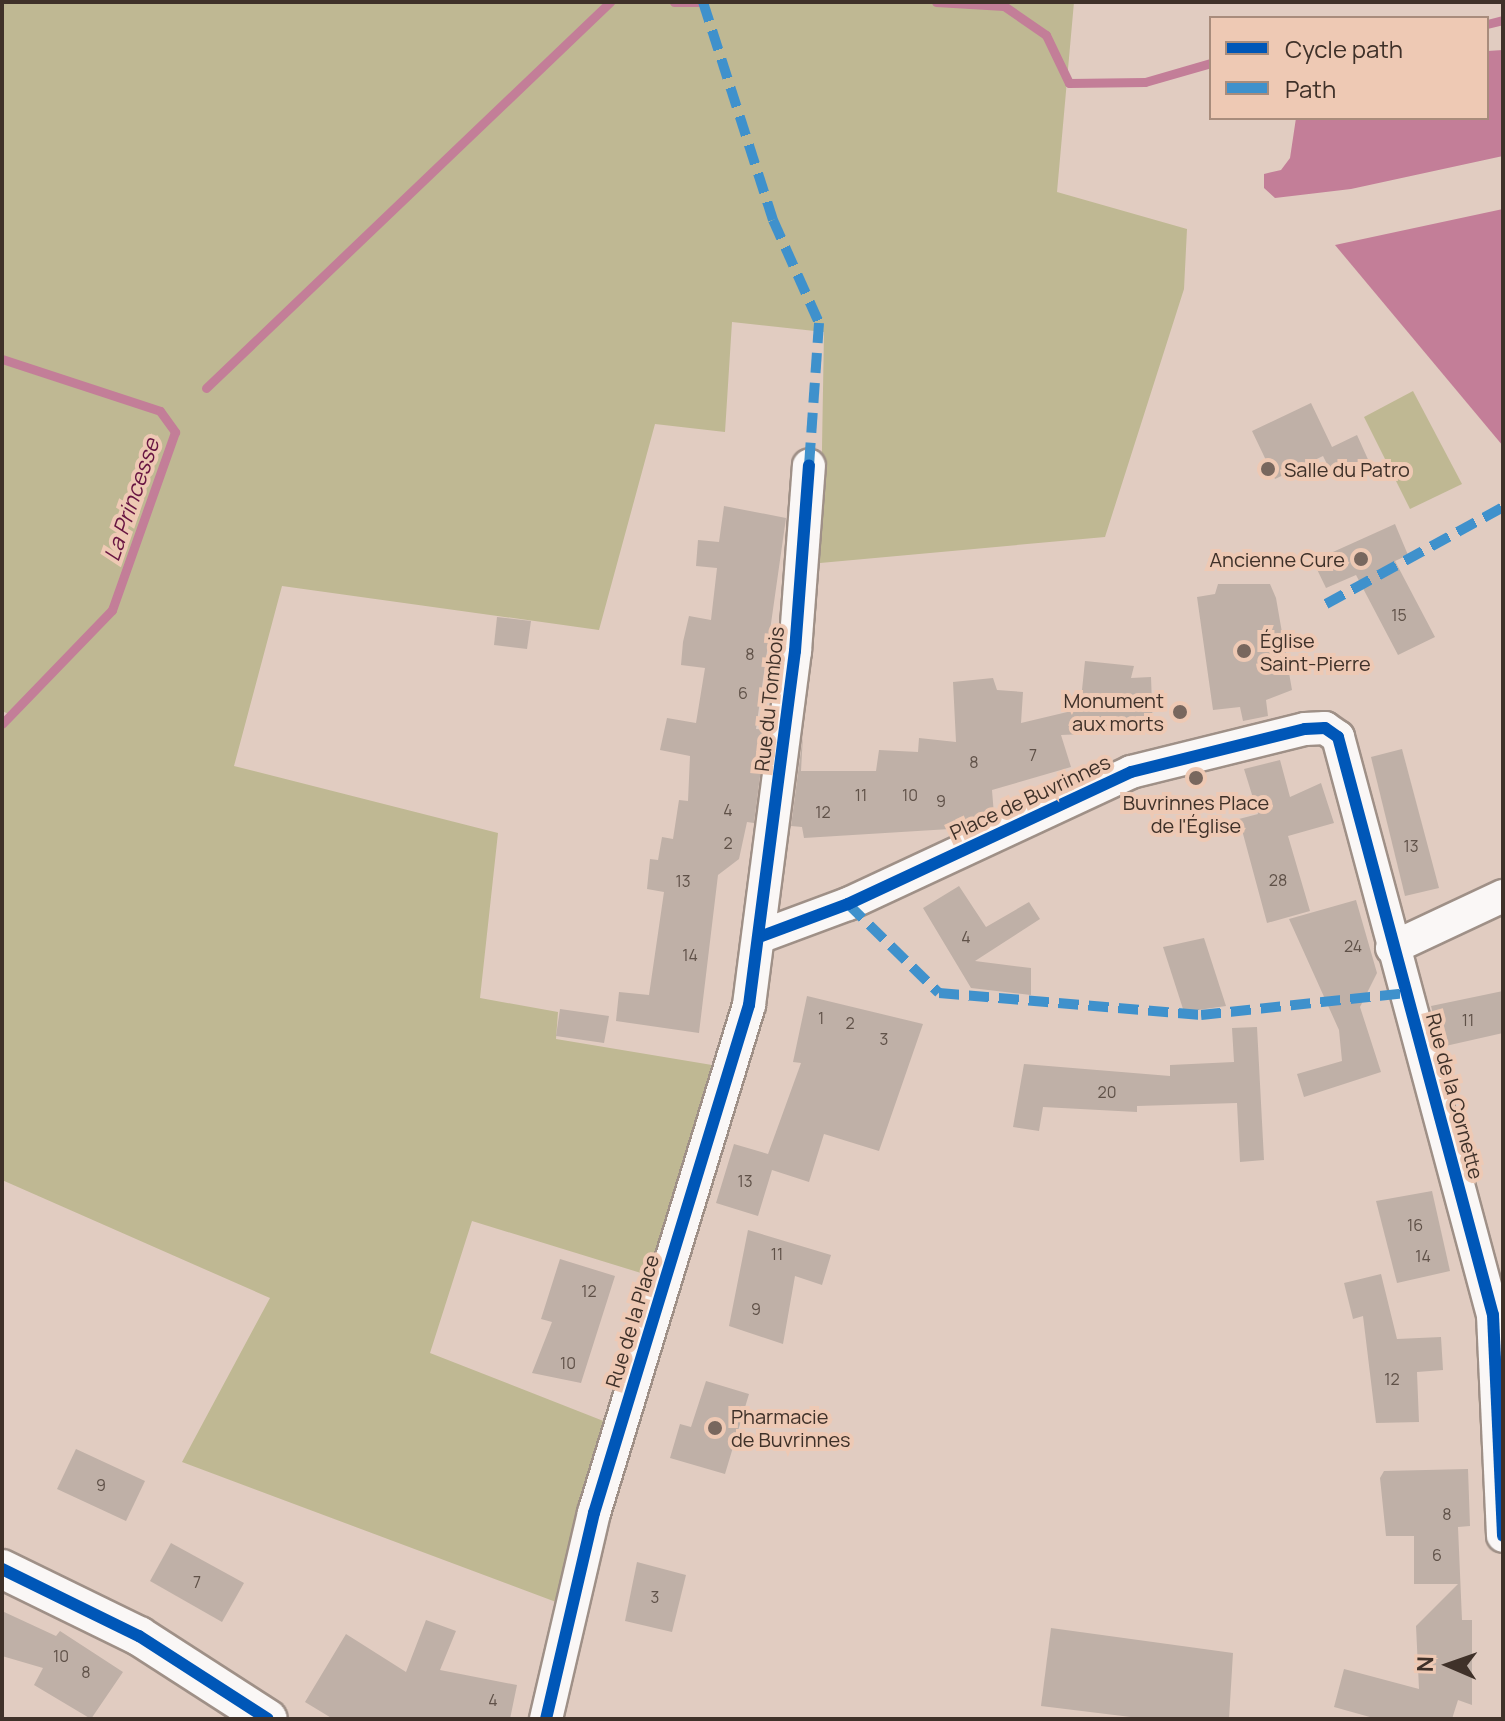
<!DOCTYPE html>
<html>
<head>
<meta charset="utf-8">
<style>
  body { margin:0 }
  #map { position:relative; width:1505px; height:1721px; overflow:hidden; background:#e1ccc1; font-family:Manrope,sans-serif }
  div>[style] { position:absolute }
  .green>* { inset:0; background:#bfb893 }
  .water>* { inset:0; background:#c37e98 }
  .stream>* { height:9px; margin:-4.5px; padding:0 4.5px; transform-origin:4.5px; border-radius:4.5px; background:#c37e98 }
  .building>* { inset:0; background:#bfb0a7 }
  .roads { filter:drop-shadow(2px 0 #9f9087) drop-shadow(-2px 0 #9f9087) drop-shadow(0 2px #9f9087) drop-shadow(0 -2px #9f9087) }
  .minor>* { height:32px; margin:-16px; padding:0 16px; transform-origin:16px; border-radius:16px; background:#faf7f6 }
  .tertiary>* { height:38px; margin:-19px; padding:0 19px; transform-origin:19px; border-radius:19px; background:#faf7f6 }
  .quiet>* { height:10px; margin-top:-5px; transform-origin:0; background:repeating-linear-gradient(90deg,#3f91cc 0 20px,transparent 0 30px) }
  .cycleway>* { height:12px; margin:-6px; padding:0 6px; transform-origin:6px; border-radius:6px; background:#0057b8 }
  .dots>* { width:22px; height:22px; translate:-50% -50%; box-sizing:border-box; border:4px solid #eec9b4; border-radius:50% }
  span { translate:-50% -50%; white-space:nowrap; text-align:center; line-height:1.15; -webkit-text-stroke:8px #eec9b4; paint-order:stroke }
  .number-label { font-size:16px; color:#5f5148 }
  .number-label span { -webkit-text-stroke-width:0 }
  .poi-label { font-size:20px; color:#3f3129 }
  .left { translate:0 -50%; text-align:left }
  .right { translate:-100% -50%; text-align:right }
  .street-label { font-size:20px; color:#3f3129 }
  .water-label { font-size:22px; color:#681542; font-style:italic }
  .frame { position:absolute; inset:0; border:4px solid #3f3129; pointer-events:none }
  .legend { position:absolute; left:1209px; top:16px; width:280px; height:104px; box-sizing:border-box; background:#eec9b4; border:2px solid #a88c7c; margin:0; padding:10px 14px; list-style:none; font-size:24px; color:#3f3129 }
  .legend li { display:flex; align-items:center; gap:16px; height:40px }
  .legend b { width:40px; border:2px solid #a88c7c }
  .north { position:absolute; left:1409px; top:1625px; width:80px; height:80px; -webkit-text-stroke:6px #eec9b4; paint-order:stroke; rotate:272deg; font-size:22px; font-weight:700; line-height:32px; text-align:center; color:#3f3129 }
  .north::after { content:''; display:block; margin:auto; width:28px; height:36px; background:#3f3129; clip-path:polygon(50% 0,100% 100%,50% 72%,0 100%) }
</style>
</head>
<body>
<div id="map">
  <div class="green">
    <i style="clip-path:polygon(2px 2px,1074px 2px,1057px 192px,1187px 229px,1184px 289px,1105px 537px,820px 563px,824px 332px,732px 322px,725px 432px,655px 424px,599px 630px,282px 586px,234px 766px,498px 833px,480px 998px,558px 1012px,556px 1039px,718px 1066px,654px 1277px,472px 1221px,430px 1353px,606px 1422px,556px 1602px,182px 1462px,270px 1298px,2px 1180px,2px 724px,11px 715px,2px 711px)"></i>
    <i style="clip-path:polygon(1413px 391px,1462px 484px,1410px 509px,1364px 417px)"></i>
  </div>
  <div class="water">
    <i style="clip-path:polygon(1503px 50px,1503px 156px,1351px 189px,1275px 198px,1264px 188px,1264px 174px,1281px 170px,1290px 158px,1296px 118px,1487px 118px,1487px 51px)"></i>
    <i style="clip-path:polygon(1503px 209px,1503px 446px,1335px 245px)"></i>
  </div>
  <div class="stream">
    <i style="left:674px;top:2px;width:25px"></i>
    <i style="left:936px;top:2px;width:68px;rotate:3.4deg"></i>
    <i style="left:1004px;top:6px;width:51px;rotate:34.6deg"></i>
    <i style="left:1046px;top:35px;width:53px;rotate:64.4deg"></i>
    <i style="left:1069px;top:83px;width:76px;rotate:-0.8deg"></i>
    <i style="left:1145px;top:82px;width:69px;rotate:-16.1deg"></i>
    <i style="left:1487px;top:24px;width:16px;rotate:-14deg"></i>
    <i style="left:2px;top:359px;width:166px;rotate:18.2deg"></i>
    <i style="left:160px;top:411px;width:26px;rotate:54deg"></i>
    <i style="left:175px;top:432px;width:189px;rotate:109.5deg"></i>
    <i style="left:112px;top:610px;width:158px;rotate:134deg"></i>
    <i style="left:206px;top:388px;width:559px;rotate:-43.69deg"></i>
  </div>
  <div class="building">
    <i style="clip-path:polygon(1311px 403px,1332px 447px,1357px 435px,1371px 466px,1349px 475px,1346px 467px,1330px 470px,1323px 456px,1275px 479px,1252px 431px)"></i>
    <i style="clip-path:polygon(724px 506px,786px 518px,756px 729px,766px 730px,754px 823px,747px 822px,739px 859px,718px 875px,699px 1033px,616px 1021px,619px 992px,649px 995px,664px 892px,647px 889px,650px 859px,658px 860px,662px 837px,673px 839px,679px 800px,688px 801px,690px 756px,660px 750px,667px 718px,696px 723px,705px 668px,681px 665px,683px 642px,689px 616px,711px 620px,717px 568px,696px 566px,698px 540px,719px 542px)"></i>
    <i style="clip-path:polygon(1395px 524px,1408px 555px,1395px 561px,1435px 637px,1398px 655px,1356px 575px,1326px 588px,1313px 561px)"></i>
    <i style="clip-path:polygon(1218px 584px,1270px 584px,1276px 598px,1292px 690px,1266px 700px,1268px 716px,1243px 721px,1240px 707px,1213px 710px,1197px 597px,1215px 594px)"></i>
    <i style="clip-path:polygon(497px 617px,531px 621px,527px 649px,494px 645px)"></i>
    <i style="clip-path:polygon(1085px 661px,1134px 666px,1131px 678px,1151px 677px,1153px 731px,1061px 735px,1071px 767px,992px 790px,994px 815px,966px 828px,804px 838px,802px 827px,791px 826px,803px 735px,801px 771px,876px 771px,879px 750px,918px 752px,919px 738px,956px 742px,953px 682px,993px 678px,997px 690px,1023px 692px,1021px 723px,1080px 709px)"></i>
    <i style="clip-path:polygon(1402px 749px,1439px 888px,1405px 896px,1371px 757px)"></i>
    <i style="clip-path:polygon(1280px 760px,1290px 797px,1321px 783px,1334px 823px,1288px 836px,1310px 911px,1267px 923px,1239px 819px,1258px 814px,1244px 769px)"></i>
    <i style="clip-path:polygon(959px 886px,986px 927px,1029px 902px,1040px 919px,975px 961px,1031px 968px,1031px 995px,971px 988px,923px 908px)"></i>
    <i style="clip-path:polygon(1356px 900px,1377px 973px,1360px 1007px,1381px 1072px,1304px 1097px,1297px 1074px,1342px 1061px,1339px 1030px,1289px 919px)"></i>
    <i style="clip-path:polygon(1204px 938px,1226px 1006px,1184px 1012px,1163px 947px)"></i>
    <i style="clip-path:polygon(1503px 991px,1503px 1033px,1441px 1047px,1431px 1006px)"></i>
    <i style="clip-path:polygon(807px 996px,923px 1024px,879px 1151px,824px 1134px,809px 1182px,772px 1170px,758px 1216px,716px 1203px,734px 1144px,768px 1154px,801px 1063px,793px 1062px)"></i>
    <i style="clip-path:polygon(560px 1009px,609px 1016px,604px 1043px,556px 1036px)"></i>
    <i style="clip-path:polygon(1257px 1027px,1264px 1160px,1240px 1162px,1237px 1103px,1137px 1106px,1137px 1112px,1043px 1107px,1039px 1131px,1013px 1127px,1024px 1064px,1170px 1076px,1170px 1065px,1234px 1062px,1232px 1028px)"></i>
    <i style="clip-path:polygon(1432px 1191px,1450px 1271px,1397px 1283px,1376px 1201px)"></i>
    <i style="clip-path:polygon(748px 1230px,831px 1255px,822px 1285px,795px 1276px,783px 1344px,729px 1326px)"></i>
    <i style="clip-path:polygon(560px 1259px,615px 1276px,581px 1383px,532px 1373px,552px 1322px,541px 1319px)"></i>
    <i style="clip-path:polygon(1381px 1274px,1397px 1339px,1441px 1337px,1443px 1370px,1417px 1372px,1419px 1422px,1376px 1423px,1363px 1316px,1353px 1319px,1344px 1283px)"></i>
    <i style="clip-path:polygon(706px 1381px,749px 1394px,725px 1474px,670px 1458px,680px 1424px,691px 1427px)"></i>
    <i style="clip-path:polygon(76px 1449px,145px 1481px,126px 1521px,57px 1489px)"></i>
    <i style="clip-path:polygon(1468px 1469px,1470px 1526px,1458px 1527px,1462px 1620px,1472px 1620px,1472px 1705px,1458px 1700px,1452px 1719px,1377px 1719px,1334px 1707px,1344px 1669px,1419px 1689px,1416px 1626px,1458px 1584px,1414px 1584px,1414px 1536px,1386px 1536px,1380px 1478px,1384px 1471px)"></i>
    <i style="clip-path:polygon(171px 1543px,244px 1583px,222px 1622px,150px 1581px)"></i>
    <i style="clip-path:polygon(637px 1562px,686px 1575px,672px 1632px,625px 1621px)"></i>
    <i style="clip-path:polygon(2px 1611px,56px 1636px,60px 1631px,123px 1672px,91px 1719px,34px 1685px,43px 1668px,2px 1656px)"></i>
    <i style="clip-path:polygon(426px 1620px,456px 1631px,440px 1670px,517px 1685px,510px 1719px,333px 1719px,305px 1702px,346px 1634px,406px 1672px)"></i>
    <i style="clip-path:polygon(1051px 1628px,1233px 1653px,1229px 1719px,1147px 1719px,1041px 1706px)"></i>
  </div>
  <div class="roads">
    <div class="minor">
      <i style="left:762px;top:936px;width:92px;rotate:-20.4deg"></i>
      <i style="left:848px;top:904px;width:312px;rotate:-25deg"></i>
      <i style="left:1131px;top:772px;width:179px;rotate:-13.9deg"></i>
      <i style="left:1305px;top:729px;width:20px;rotate:-3deg"></i>
      <i style="left:1325px;top:728px;width:16px;rotate:35deg"></i>
      <i style="left:1338px;top:737px;width:598px;rotate:74.99deg"></i>
      <i style="left:1493px;top:1315px;width:221px;rotate:87.4deg"></i>
      <i style="left:1392px;top:948px;width:123px;rotate:-25.1deg"></i>
      <i style="left:546px;top:1719px;width:212px;rotate:-76.9deg"></i>
      <i style="left:594px;top:1513px;width:531px;rotate:-73.03deg"></i>
      <i style="left:749px;top:1005px;width:357px;rotate:-82.6deg"></i>
      <i style="left:795px;top:651px;width:186px;rotate:-85.7deg"></i>
    </div>
    <div class="tertiary">
      <i style="left:2px;top:1569px;width:153px;rotate:26.1deg"></i>
      <i style="left:139px;top:1636px;width:153px;rotate:32.8deg"></i>
    </div>
  </div>
  <div class="quiet">
    <i style="left:703px;top:2px;width:229px;rotate:72.2deg"></i>
    <i style="left:773px;top:220px;width:113px;rotate:65.9deg"></i>
    <i style="left:819px;top:323px;width:143px;rotate:94deg"></i>
    <i style="left:1326px;top:604px;width:202px;rotate:-28.7deg"></i>
    <i style="left:848px;top:904px;width:127px;rotate:44.4deg"></i>
    <i style="left:939px;top:993px;width:263px;rotate:4.8deg"></i>
    <i style="left:1201px;top:1015px;width:206px;rotate:-6.1deg"></i>
  </div>
  <div class="cycleway">
    <i style="left:762px;top:936px;width:92px;rotate:-20.4deg"></i>
    <i style="left:848px;top:904px;width:312px;rotate:-25deg"></i>
    <i style="left:1131px;top:772px;width:179px;rotate:-13.9deg"></i>
    <i style="left:1305px;top:729px;width:20px;rotate:-3deg"></i>
    <i style="left:1325px;top:728px;width:16px;rotate:35deg"></i>
    <i style="left:1338px;top:737px;width:598px;rotate:74.99deg"></i>
    <i style="left:1493px;top:1315px;width:221px;rotate:87.4deg"></i>
    <i style="left:2px;top:1569px;width:153px;rotate:26.1deg"></i>
    <i style="left:139px;top:1636px;width:153px;rotate:32.8deg"></i>
    <i style="left:546px;top:1719px;width:212px;rotate:-76.9deg"></i>
    <i style="left:594px;top:1513px;width:531px;rotate:-73.03deg"></i>
    <i style="left:749px;top:1005px;width:357px;rotate:-82.6deg"></i>
    <i style="left:795px;top:651px;width:186px;rotate:-85.7deg"></i>
  </div>
  <div class="dots">
    <i style="left:1268px;top:469px;background:#78675e"></i>
    <i style="left:1361px;top:559px;background:#78675e"></i>
    <i style="left:1244px;top:651px;background:#78675e"></i>
    <i style="left:1180px;top:712px;background:#78675e"></i>
    <i style="left:1196px;top:778px;background:#78675e"></i>
    <i style="left:715px;top:1428px;background:#78675e"></i>
  </div>
  <div class="number-label">
    <span style="left:1399px;top:615px">15</span>
    <span style="left:750px;top:654px">8</span>
    <span style="left:743px;top:693px">6</span>
    <span style="left:1033px;top:755px">7</span>
    <span style="left:974px;top:762px">8</span>
    <span style="left:861px;top:795px">11</span>
    <span style="left:910px;top:795px">10</span>
    <span style="left:941px;top:801px">9</span>
    <span style="left:728px;top:810px">4</span>
    <span style="left:823px;top:812px">12</span>
    <span style="left:728px;top:843px">2</span>
    <span style="left:1411px;top:846px">13</span>
    <span style="left:1278px;top:880px">28</span>
    <span style="left:683px;top:881px">13</span>
    <span style="left:966px;top:937px">4</span>
    <span style="left:1353px;top:946px">24</span>
    <span style="left:690px;top:955px">14</span>
    <span style="left:821px;top:1018px">1</span>
    <span style="left:1468px;top:1020px">11</span>
    <span style="left:850px;top:1023px">2</span>
    <span style="left:884px;top:1039px">3</span>
    <span style="left:1107px;top:1092px">20</span>
    <span style="left:745px;top:1181px">13</span>
    <span style="left:1415px;top:1225px">16</span>
    <span style="left:777px;top:1254px">11</span>
    <span style="left:1423px;top:1256px">14</span>
    <span style="left:589px;top:1291px">12</span>
    <span style="left:756px;top:1309px">9</span>
    <span style="left:568px;top:1363px">10</span>
    <span style="left:1392px;top:1379px">12</span>
    <span style="left:101px;top:1485px">9</span>
    <span style="left:1447px;top:1514px">8</span>
    <span style="left:1437px;top:1555px">6</span>
    <span style="left:197px;top:1582px">7</span>
    <span style="left:655px;top:1597px">3</span>
    <span style="left:61px;top:1656px">10</span>
    <span style="left:86px;top:1672px">8</span>
    <span style="left:493px;top:1700px">4</span>
  </div>
  <div class="poi-label">
    <span class="left" style="left:1284px;top:469px">Salle du Patro</span>
    <span class="right" style="left:1345px;top:559px">Ancienne Cure</span>
    <span class="left" style="left:1260px;top:652px">Église<br>Saint-Pierre</span>
    <span class="right" style="left:1164px;top:712px">Monument<br>aux morts</span>
    <span style="left:1196px;top:814px">Buvrinnes Place<br>de l'Église</span>
    <span class="left" style="left:731px;top:1428px">Pharmacie<br>de Buvrinnes</span>
  </div>
  <div class="street-label">
    <span style="left:769px;top:699px;rotate:-84deg">Rue du Tombois</span>
    <span style="left:1030px;top:797px;rotate:-25deg">Place de Buvrinnes</span>
    <span style="left:1455px;top:1096px;rotate:75deg">Rue de la Cornette</span>
    <span style="left:632px;top:1321px;rotate:-73deg">Rue de la Place</span>
  </div>
  <div class="water-label">
    <span style="left:132px;top:500px;rotate:-71deg">La Princesse</span>
  </div>
  <div class="frame"></div>
  <ul class="legend">
  <li><b style="height:10px;background:#0057b8"></b>Cycle path</li>
  <li><b style="height:10px;background:#3f91cc"></b>Path</li>
  </ul>
  <div class="north">N</div>
</div>
</body>
</html>
